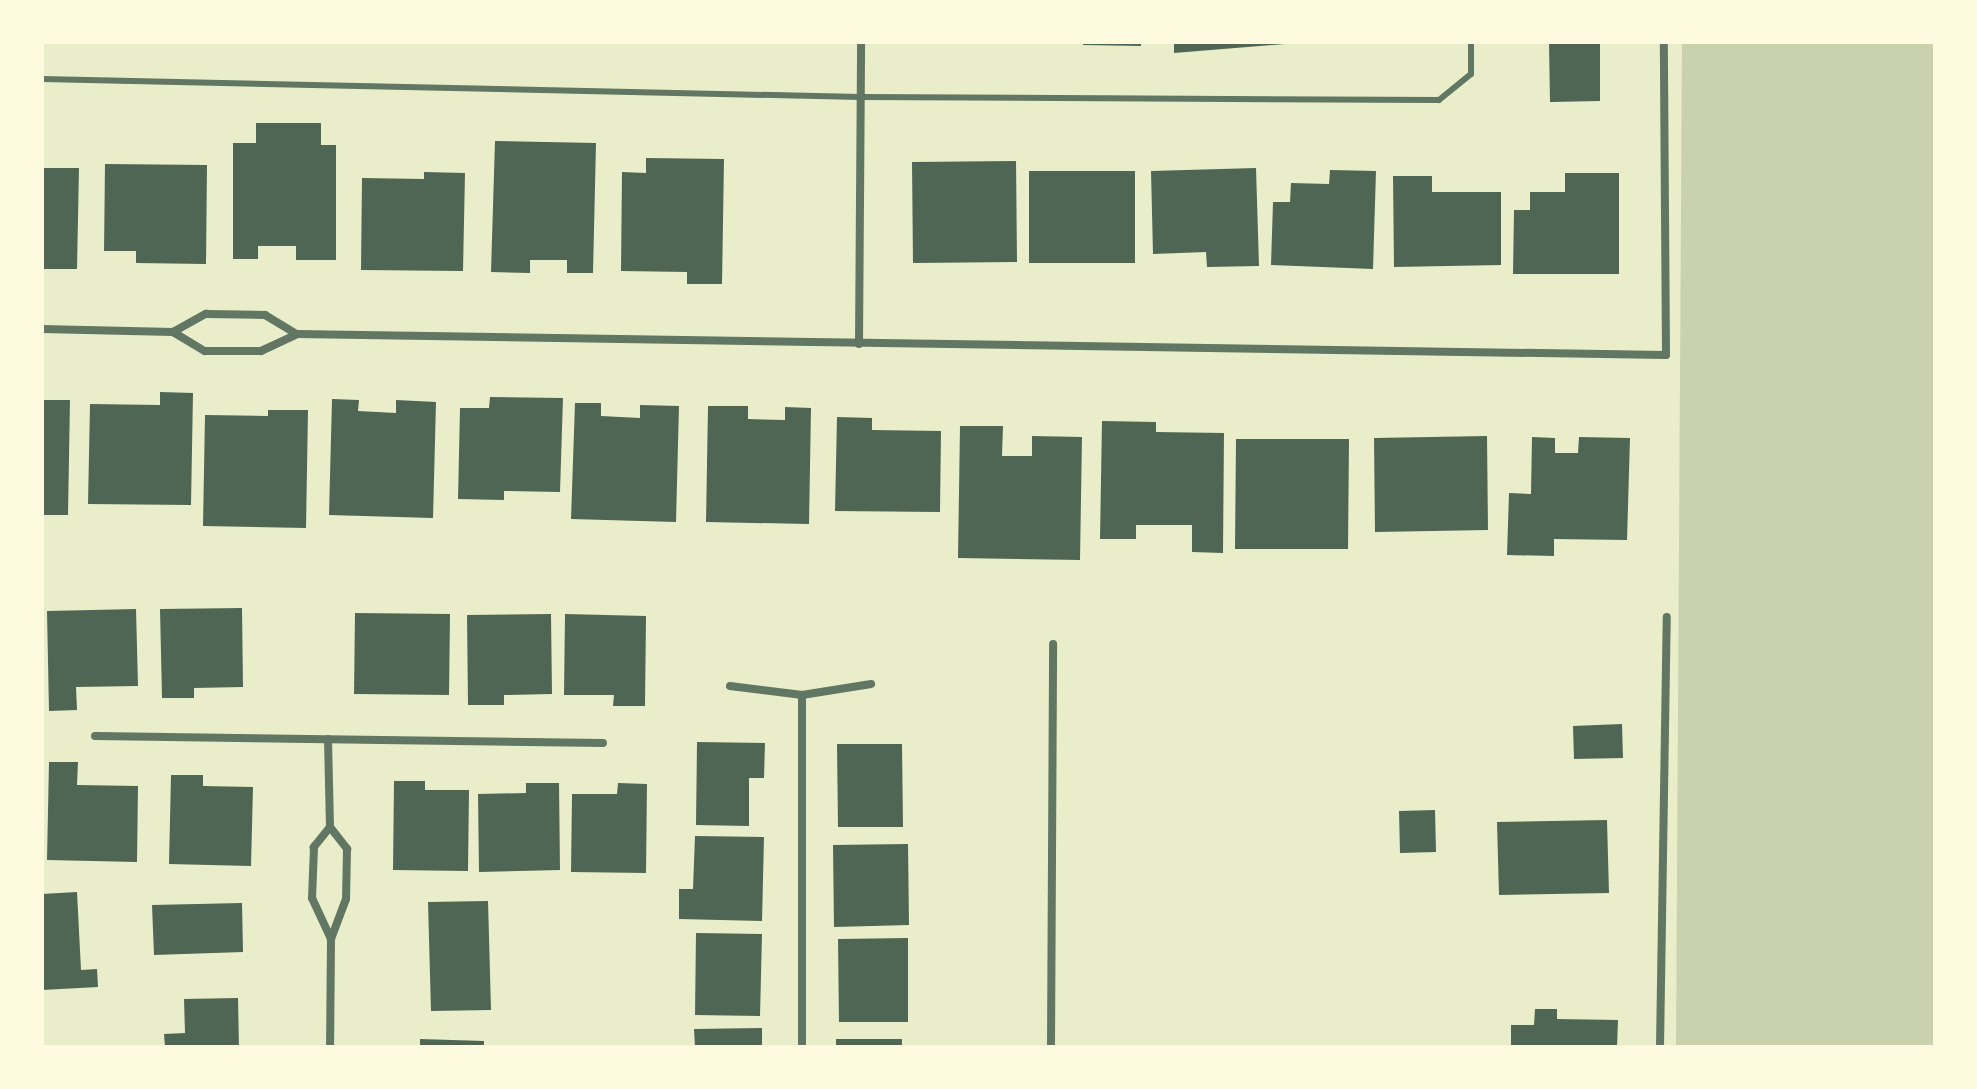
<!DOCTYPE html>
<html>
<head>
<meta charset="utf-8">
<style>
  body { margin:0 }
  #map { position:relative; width:1977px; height:1089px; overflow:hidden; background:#e9edc9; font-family:"Zilla Slab",serif }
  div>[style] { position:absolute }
  .green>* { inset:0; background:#cad2ad }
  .building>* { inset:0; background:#4f6655 }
  .service>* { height:6px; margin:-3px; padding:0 3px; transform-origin:3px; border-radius:3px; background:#617663 }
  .minor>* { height:8px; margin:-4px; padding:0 4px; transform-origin:4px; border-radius:4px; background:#617663 }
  span { translate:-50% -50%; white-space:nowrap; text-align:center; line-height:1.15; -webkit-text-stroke:6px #fefae0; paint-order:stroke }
  .frame { position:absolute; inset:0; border:44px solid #fefae0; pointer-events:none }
</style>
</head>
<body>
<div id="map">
  <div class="green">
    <i style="clip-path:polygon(1682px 42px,1935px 42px,1935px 1047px,1676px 1047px)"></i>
  </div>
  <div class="building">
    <i style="clip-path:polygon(1083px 42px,1141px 42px,1141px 46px,1083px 45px)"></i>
    <i style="clip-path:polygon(1174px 42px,1285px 42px,1285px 44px,1174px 53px)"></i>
    <i style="clip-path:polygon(1549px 42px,1600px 42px,1600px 101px,1550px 102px)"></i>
    <i style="clip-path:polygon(256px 123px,321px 123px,321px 145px,336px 145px,336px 260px,296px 260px,296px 246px,258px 246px,258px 259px,233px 259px,233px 143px,256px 143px)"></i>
    <i style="clip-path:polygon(495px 141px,596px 143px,593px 273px,567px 273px,567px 260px,530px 260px,530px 273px,491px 272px)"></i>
    <i style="clip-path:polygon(646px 158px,724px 159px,722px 284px,687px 284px,687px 272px,621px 271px,622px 172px,646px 173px)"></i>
    <i style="clip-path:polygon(1016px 161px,1017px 262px,913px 263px,912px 162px)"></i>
    <i style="clip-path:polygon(105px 164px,207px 165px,206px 264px,136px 263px,136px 251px,104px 251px)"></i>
    <i style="clip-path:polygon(42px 168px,79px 168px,77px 269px,42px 269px)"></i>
    <i style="clip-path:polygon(1256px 168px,1259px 266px,1207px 267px,1206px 252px,1153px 254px,1151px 171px)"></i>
    <i style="clip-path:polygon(1330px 170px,1376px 171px,1373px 269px,1271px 265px,1273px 202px,1290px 202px,1291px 183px,1329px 184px)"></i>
    <i style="clip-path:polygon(1029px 171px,1135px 171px,1135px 263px,1029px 263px)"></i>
    <i style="clip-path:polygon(424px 172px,465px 173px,463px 271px,361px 270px,362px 178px,424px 179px)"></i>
    <i style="clip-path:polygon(1565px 173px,1619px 173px,1619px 274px,1513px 274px,1514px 210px,1530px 210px,1530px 192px,1565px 192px)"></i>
    <i style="clip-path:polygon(1393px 176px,1432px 176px,1432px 192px,1501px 192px,1501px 265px,1394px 267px)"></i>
    <i style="clip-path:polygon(160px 392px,193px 393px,191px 505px,88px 504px,90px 404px,160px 405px)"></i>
    <i style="clip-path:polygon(490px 397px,563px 398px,560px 492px,504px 491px,504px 500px,458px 499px,460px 408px,489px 408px)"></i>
    <i style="clip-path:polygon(332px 399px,359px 400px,358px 411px,396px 413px,396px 400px,436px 402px,433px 518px,329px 515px)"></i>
    <i style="clip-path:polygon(44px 400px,70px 400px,68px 515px,42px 515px)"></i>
    <i style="clip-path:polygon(575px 403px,601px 403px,601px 416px,640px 418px,640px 405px,679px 406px,676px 522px,571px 519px)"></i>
    <i style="clip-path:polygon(708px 406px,748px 406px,748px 419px,785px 420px,785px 407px,811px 408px,809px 524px,706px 522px)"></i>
    <i style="clip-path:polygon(268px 410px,308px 410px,306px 528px,203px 526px,205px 415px,268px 416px)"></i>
    <i style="clip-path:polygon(837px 417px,872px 418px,872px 430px,941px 431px,940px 512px,835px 511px)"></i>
    <i style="clip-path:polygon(1102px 421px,1156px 422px,1156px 432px,1224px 433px,1223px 553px,1192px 552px,1192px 525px,1136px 525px,1136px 539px,1100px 539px)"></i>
    <i style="clip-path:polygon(960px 426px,1003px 426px,1002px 456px,1032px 456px,1032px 436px,1082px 437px,1080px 560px,958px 558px)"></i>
    <i style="clip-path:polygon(1487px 436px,1488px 530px,1375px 532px,1374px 438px)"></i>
    <i style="clip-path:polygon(1532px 437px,1555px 438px,1555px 453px,1578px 453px,1579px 437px,1630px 438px,1627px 540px,1554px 539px,1554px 556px,1507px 555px,1509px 493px,1531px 494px)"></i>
    <i style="clip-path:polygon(1236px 439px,1349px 439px,1348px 549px,1235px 549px)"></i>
    <i style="clip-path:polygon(242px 608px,243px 687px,194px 688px,194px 698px,162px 698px,160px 609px)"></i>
    <i style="clip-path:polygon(136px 609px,138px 686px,76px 687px,77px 710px,49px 711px,47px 611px)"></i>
    <i style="clip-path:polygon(355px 613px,450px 614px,449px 695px,354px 694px)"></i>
    <i style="clip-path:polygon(551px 614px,552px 694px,504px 695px,504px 705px,468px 705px,467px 615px)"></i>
    <i style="clip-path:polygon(565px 614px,646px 616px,645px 706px,613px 706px,614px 695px,564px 695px)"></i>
    <i style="clip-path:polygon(1622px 724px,1623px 758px,1574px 759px,1573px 726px)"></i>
    <i style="clip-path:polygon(697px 742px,765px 743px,764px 778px,749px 778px,749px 826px,696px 825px)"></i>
    <i style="clip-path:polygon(837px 744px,902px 744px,903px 827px,838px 827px)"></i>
    <i style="clip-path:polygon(49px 762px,78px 762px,77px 785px,138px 786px,137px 862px,47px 860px)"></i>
    <i style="clip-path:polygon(171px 775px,203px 775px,203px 786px,253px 787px,251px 866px,169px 864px)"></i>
    <i style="clip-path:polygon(394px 781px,425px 781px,425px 790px,469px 790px,468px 871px,393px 870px)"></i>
    <i style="clip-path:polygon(526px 783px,559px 783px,560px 870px,479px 872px,478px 794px,526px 793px)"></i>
    <i style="clip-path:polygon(618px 783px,647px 784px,646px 873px,571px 872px,572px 794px,617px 794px)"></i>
    <i style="clip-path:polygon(1435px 810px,1436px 852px,1400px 853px,1399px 811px)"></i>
    <i style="clip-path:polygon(1607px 820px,1609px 893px,1499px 895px,1497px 822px)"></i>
    <i style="clip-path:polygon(695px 836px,764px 837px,762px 921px,679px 919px,679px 889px,693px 889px)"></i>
    <i style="clip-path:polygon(908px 844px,909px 925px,834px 927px,833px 845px)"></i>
    <i style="clip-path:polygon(77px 892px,81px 970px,97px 969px,98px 987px,42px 990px,42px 894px)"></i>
    <i style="clip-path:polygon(488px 901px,491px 1010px,431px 1011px,428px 902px)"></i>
    <i style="clip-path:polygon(242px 903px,243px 952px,154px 955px,152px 905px)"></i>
    <i style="clip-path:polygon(696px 933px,762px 934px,760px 1016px,695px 1015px)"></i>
    <i style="clip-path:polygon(908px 938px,908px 1022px,839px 1022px,838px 939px)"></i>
    <i style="clip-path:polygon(238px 998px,239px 1047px,165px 1047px,164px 1034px,185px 1033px,184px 999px)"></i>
    <i style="clip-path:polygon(1535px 1009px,1557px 1009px,1557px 1019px,1618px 1020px,1617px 1047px,1511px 1047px,1511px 1025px,1534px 1025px)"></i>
    <i style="clip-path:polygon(762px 1028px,762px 1047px,695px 1047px,694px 1029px)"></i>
    <i style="clip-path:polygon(420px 1039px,484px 1041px,484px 1047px,420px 1047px)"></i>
    <i style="clip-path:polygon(836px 1039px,902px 1039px,902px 1047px,836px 1047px)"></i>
  </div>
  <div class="service">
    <i style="left:42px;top:79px;width:818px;rotate:1.26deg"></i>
    <i style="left:860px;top:97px;width:579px;rotate:0.3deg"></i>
    <i style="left:1439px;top:100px;width:41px;rotate:-39.1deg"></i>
    <i style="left:1471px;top:74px;width:32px;rotate:-90deg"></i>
  </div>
  <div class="minor">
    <i style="left:42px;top:329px;width:131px;rotate:1.3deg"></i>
    <i style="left:173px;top:332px;width:37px;rotate:31deg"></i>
    <i style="left:205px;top:351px;width:56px"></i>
    <i style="left:261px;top:351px;width:40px;rotate:-25deg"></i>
    <i style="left:297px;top:334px;width:1369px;rotate:0.88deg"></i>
    <i style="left:1666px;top:355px;width:313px;rotate:-90.4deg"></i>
    <i style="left:173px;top:332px;width:38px;rotate:-29deg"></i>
    <i style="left:206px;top:314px;width:59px;rotate:1deg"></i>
    <i style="left:265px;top:315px;width:37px;rotate:31deg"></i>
    <i style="left:859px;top:344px;width:302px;rotate:-89.6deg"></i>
    <i style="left:730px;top:686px;width:73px;rotate:7.1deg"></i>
    <i style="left:802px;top:695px;width:70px;rotate:-9.1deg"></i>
    <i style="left:802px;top:695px;width:352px;rotate:90deg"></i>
    <i style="left:95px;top:736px;width:508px;rotate:0.79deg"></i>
    <i style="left:328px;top:739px;width:88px;rotate:88.7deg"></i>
    <i style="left:330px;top:827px;width:28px;rotate:52deg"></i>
    <i style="left:347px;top:849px;width:50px;rotate:91.1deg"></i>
    <i style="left:346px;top:899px;width:43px;rotate:110.6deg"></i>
    <i style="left:331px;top:939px;width:108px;rotate:90.5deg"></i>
    <i style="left:330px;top:827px;width:26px;rotate:129deg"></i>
    <i style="left:314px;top:847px;width:51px;rotate:92.2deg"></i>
    <i style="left:312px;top:898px;width:45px;rotate:65.1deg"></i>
    <i style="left:1051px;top:1047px;width:403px;rotate:-89.7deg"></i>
    <i style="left:1660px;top:1047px;width:430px;rotate:-89.1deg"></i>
  </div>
  <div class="frame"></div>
</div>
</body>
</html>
